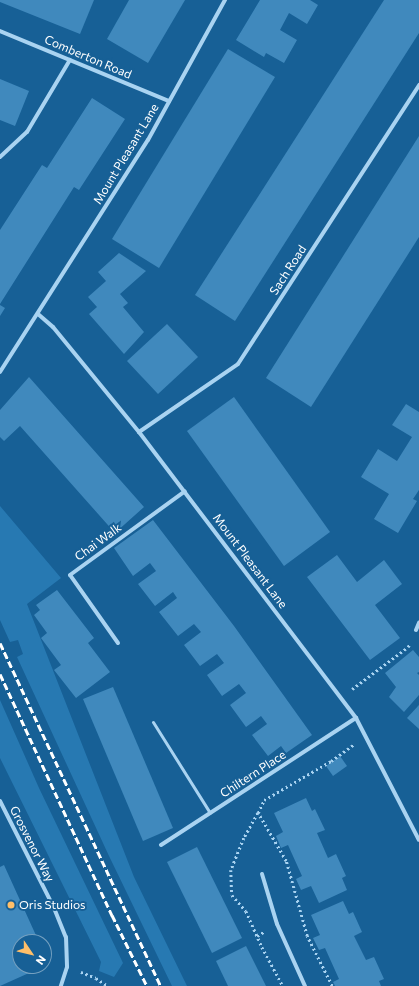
<!DOCTYPE html>
<html>
<head>
<meta charset="utf-8">
<style>
  body { margin:0 }
  #map { position:relative; width:419px; height:986px; overflow:hidden; background:#176096; font-family:Commissioner,sans-serif }
  div>[style] { position:absolute }
  .green>* { inset:0; background:#2779b2 }
  .building>* { inset:0; background:#4089bd }
  .path>* { height:2.5px; margin-top:-1.25px; transform-origin:0; background:repeating-linear-gradient(90deg,#a9d3f1 0 2px,transparent 0 5px) }
  .service>* { height:3px; margin:-1.5px; padding:0 1.5px; transform-origin:1.5px; border-radius:1.5px; background:#a9d3f1 }
  .minor>* { height:4px; margin:-2px; padding:0 2px; transform-origin:2px; border-radius:2px; background:#a9d3f1 }
  .rail>* { height:3px; margin-top:-1.5px; transform-origin:0; background:repeating-linear-gradient(90deg,#fff 0 7px,transparent 0 10px) }
  .dots>* { width:11px; height:11px; translate:-50% -50%; box-sizing:border-box; border:2px solid #176096; border-radius:50% }
  span { translate:-50% -50%; white-space:nowrap; text-align:center; line-height:1.15; -webkit-text-stroke:4px #176096; paint-order:stroke }
  .street-label { font-size:12px; color:#fff }
  .poi-label { font-size:12px; color:#fff }
  .left { translate:0 -50%; text-align:left }
  .north { position:absolute; left:12px; top:934px; width:40px; height:40px; box-sizing:border-box; background:#176096; border:1px solid #74a0c0; border-radius:50%; rotate:125deg; font-size:11px; font-weight:700; line-height:16px; text-align:center; color:#fff }
  .north::after { content:''; display:block; margin:auto; width:14px; height:18px; background:#ffbf69; clip-path:polygon(50% 0,100% 100%,50% 72%,0 100%) }
</style>
</head>
<body>
<div id="map">
  <div class="green">
    <i style="clip-path:polygon(0 506px,61px 578px,27px 604px,134px 877px,187px 986px,172px 986px,109px 856px,17px 657px,23px 654px,18px 640px,10px 642px,0 620px)"></i>
    <i style="clip-path:polygon(0 700px,39px 788px,123px 963px,114px 977px,99px 971px,101px 962px,0 758px)"></i>
  </div>
  <div class="building">
    <i style="clip-path:polygon(0 0,94px 0,80px 34px,0 2px)"></i>
    <i style="clip-path:polygon(129px 0,185px 0,148px 63px,107px 39px)"></i>
    <i style="clip-path:polygon(260px 0,310px 0,318px 5px,307px 24px,289px 13px,280px 30px,297px 40px,284px 63px,266px 53px,264px 57px,236px 40px)"></i>
    <i style="clip-path:polygon(384px 0,419px 0,419px 33px,235px 321px,195px 295px)"></i>
    <i style="clip-path:polygon(228px 49px,275px 77px,159px 268px,112px 239px)"></i>
    <i style="clip-path:polygon(0 79px,29px 91px,15px 126px,0 120px)"></i>
    <i style="clip-path:polygon(92px 98px,125px 119px,79px 190px,74px 187px,0 304px,0 230px,42px 165px,47px 168px)"></i>
    <i style="clip-path:polygon(419px 136px,419px 237px,311px 407px,266px 378px)"></i>
    <i style="clip-path:polygon(119px 253px,146px 271px,120px 294px,128px 303px,123px 307px,144px 332px,124px 354px,89px 314px,97px 307px,88px 297px,106px 281px,98px 272px)"></i>
    <i style="clip-path:polygon(0 305px,5px 308px,0 316px)"></i>
    <i style="clip-path:polygon(167px 324px,198px 357px,158px 394px,127px 361px)"></i>
    <i style="clip-path:polygon(29px 377px,144px 507px,115px 533px,20px 426px,4px 441px,0 437px,0 410px)"></i>
    <i style="clip-path:polygon(234px 397px,330px 532px,284px 566px,187px 431px)"></i>
    <i style="clip-path:polygon(406px 404px,419px 412px,419px 490px,413px 499px,417px 501px,398px 533px,374px 519px,389px 494px,361px 477px,378px 449px,397px 461px,412px 437px,392px 425px)"></i>
    <i style="clip-path:polygon(153px 520px,234px 626px,312px 735px,286px 753px,281px 746px,268px 756px,252px 735px,267px 724px,261px 716px,246px 727px,230px 705px,246px 693px,239px 684px,222px 696px,207px 675px,224px 663px,217px 654px,200px 666px,184px 645px,201px 632px,194px 624px,178px 636px,159px 612px,177px 598px,173px 592px,155px 606px,138px 584px,156px 571px,150px 563px,133px 576px,114px 548px)"></i>
    <i style="clip-path:polygon(337px 555px,357px 582px,384px 560px,402px 584px,375px 605px,400px 638px,370px 660px,307px 577px)"></i>
    <i style="clip-path:polygon(57px 590px,94px 638px,88px 643px,110px 672px,76px 698px,54px 670px,61px 665px,41px 638px,47px 633px,34px 615px,40px 610px,36px 605px)"></i>
    <i style="clip-path:polygon(413px 650px,419px 657px,419px 672px,417px 673px,419px 675px,419px 695px,404px 712px,389px 697px,396px 687px,385px 673px)"></i>
    <i style="clip-path:polygon(113px 687px,173px 828px,143px 841px,83px 699px)"></i>
    <i style="clip-path:polygon(419px 705px,419px 729px,407px 718px)"></i>
    <i style="clip-path:polygon(340px 756px,347px 766px,333px 776px,326px 766px)"></i>
    <i style="clip-path:polygon(306px 798px,312px 811px,315px 809px,325px 830px,317px 833px,328px 858px,336px 854px,346px 876px,342px 878px,347px 890px,319px 903px,311px 886px,301px 890px,296px 879px,302px 876px,288px 845px,281px 848px,276px 836px,283px 832px,274px 813px)"></i>
    <i style="clip-path:polygon(197px 847px,242px 938px,212px 953px,167px 862px)"></i>
    <i style="clip-path:polygon(4px 865px,39px 942px,20px 942px,20px 966px,44px 966px,44px 953px,49px 964px,0 986px,0 867px)"></i>
    <i style="clip-path:polygon(343px 901px,349px 914px,353px 912px,362px 932px,354px 936px,366px 960px,374px 957px,384px 979px,379px 981px,381px 986px,335px 986px,333px 982px,339px 979px,325px 948px,319px 950px,313px 938px,320px 935px,311px 915px)"></i>
    <i style="clip-path:polygon(246px 946px,266px 986px,228px 986px,216px 961px)"></i>
  </div>
  <div class="path">
    <i style="left:352px;top:689px;width:70px;rotate:-36.9deg"></i>
    <i style="left:408px;top:647px;width:4px;rotate:-63deg"></i>
    <i style="left:258px;top:813px;width:29px;rotate:119deg"></i>
    <i style="left:244px;top:838px;width:35px;rotate:112deg"></i>
    <i style="left:231px;top:870px;width:25px;rotate:88deg"></i>
    <i style="left:232px;top:895px;width:21px;rotate:49deg"></i>
    <i style="left:246px;top:911px;width:39px;rotate:66deg"></i>
    <i style="left:262px;top:947px;width:44px;rotate:61.7deg"></i>
    <i style="left:257px;top:936px;width:9px;rotate:-32deg"></i>
    <i style="left:81px;top:972px;width:16px;rotate:22deg"></i>
    <i style="left:96px;top:978px;width:14px;rotate:34deg"></i>
    <i style="left:332px;top:986px;width:56px;rotate:-116.6deg"></i>
    <i style="left:307px;top:936px;width:78px;rotate:-105.6deg"></i>
    <i style="left:286px;top:861px;width:56px;rotate:-120.3deg"></i>
    <i style="left:258px;top:813px;width:14px;rotate:-65deg"></i>
    <i style="left:264px;top:800px;width:78px;rotate:-30.2deg"></i>
    <i style="left:331px;top:761px;width:29px;rotate:-36deg"></i>
  </div>
  <div class="service">
    <i style="left:153px;top:722px;width:107px;rotate:57.9deg"></i>
  </div>
  <div class="minor">
    <i style="left:0;top:31px;width:183px;rotate:22.5deg"></i>
    <i style="left:0;top:157px;width:37px;rotate:-43deg"></i>
    <i style="left:27px;top:132px;width:84px;rotate:-59.2deg"></i>
    <i style="left:38px;top:314px;width:20px;rotate:41deg"></i>
    <i style="left:53px;top:327px;width:136px;rotate:50.7deg"></i>
    <i style="left:139px;top:432px;width:359px;rotate:52.8deg"></i>
    <i style="left:356px;top:718px;width:137px;rotate:62.7deg"></i>
    <i style="left:0;top:372px;width:275px;rotate:-57.5deg"></i>
    <i style="left:148px;top:140px;width:160px;rotate:-61.2deg"></i>
    <i style="left:139px;top:432px;width:120px;rotate:-34.5deg"></i>
    <i style="left:238px;top:364px;width:333px;rotate:-57deg"></i>
    <i style="left:416px;top:630px;width:8px;rotate:-67deg"></i>
    <i style="left:118px;top:643px;width:83px;rotate:-125.2deg"></i>
    <i style="left:70px;top:575px;width:142px;rotate:-36.1deg"></i>
    <i style="left:0;top:801px;width:120px;rotate:63.2deg"></i>
    <i style="left:54px;top:908px;width:31px;rotate:68deg"></i>
    <i style="left:66px;top:937px;width:30px;rotate:88deg"></i>
    <i style="left:67px;top:967px;width:20px;rotate:108deg"></i>
    <i style="left:161px;top:845px;width:233px;rotate:-33.1deg"></i>
    <i style="left:262px;top:874px;width:52px;rotate:73.3deg"></i>
    <i style="left:277px;top:924px;width:68px;rotate:65.7deg"></i>
  </div>
  <div class="rail">
    <i style="left:0;top:643px;width:379px;rotate:64.9deg"></i>
    <i style="left:0;top:674px;width:266px;rotate:65.1deg"></i>
    <i style="left:112px;top:915px;width:79px;rotate:63.8deg"></i>
  </div>
  <div class="dots">
    <i style="left:11px;top:905px;background:#ffbf69"></i>
  </div>
  <div class="street-label">
    <span style="left:88px;top:57px;rotate:23deg">Comberton Road</span>
    <span style="left:126px;top:154px;rotate:-59deg">Mount Pleasant Lane</span>
    <span style="left:288px;top:270px;rotate:-57deg">Sach Road</span>
    <span style="left:98px;top:542px;rotate:-36deg">Chai Walk</span>
    <span style="left:250px;top:561px;rotate:53deg">Mount Pleasant Lane</span>
    <span style="left:253px;top:774px;rotate:-33deg">Chiltern Place</span>
    <span style="left:32px;top:844px;rotate:63deg">Grosvenor Way</span>
  </div>
  <div class="poi-label">
    <span class="left" style="left:19px;top:905px">Oris Studios</span>
  </div>
  <div class="north">N</div>
</div>
</body>
</html>
